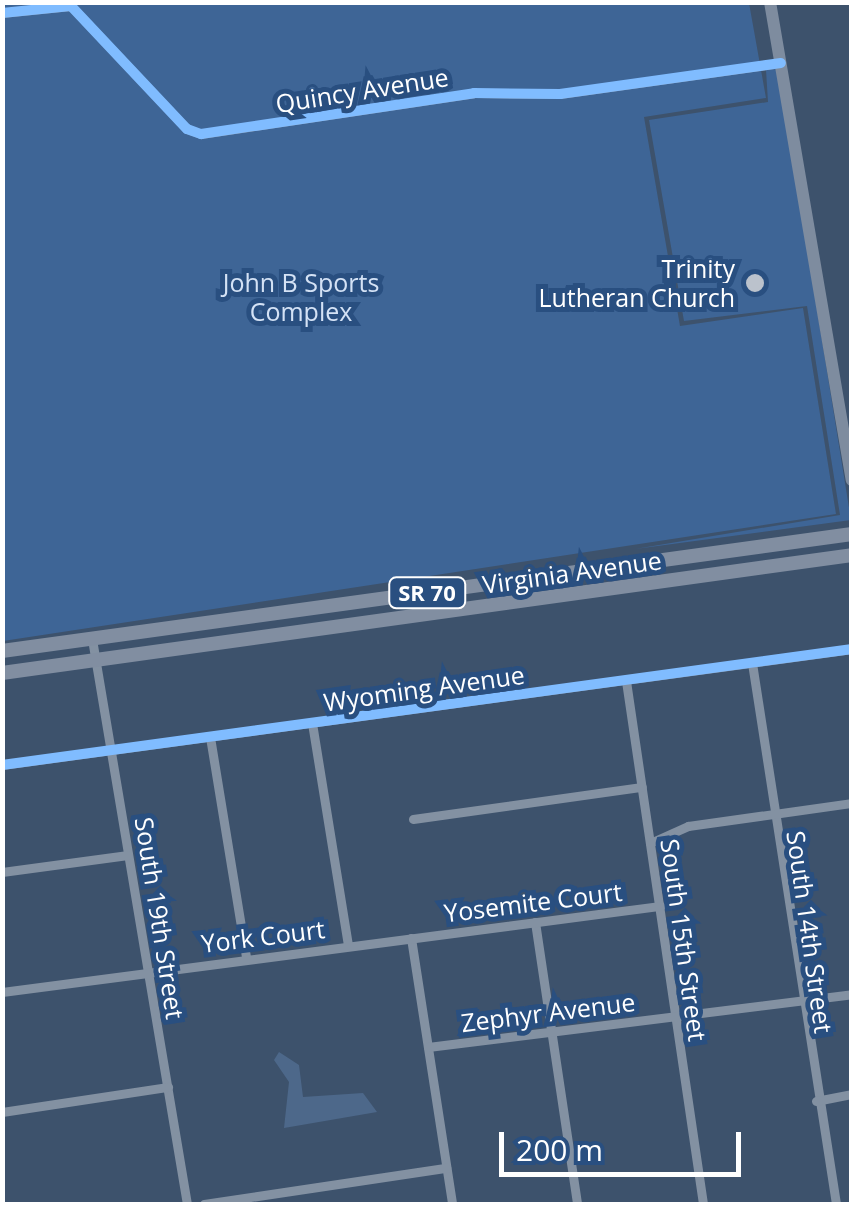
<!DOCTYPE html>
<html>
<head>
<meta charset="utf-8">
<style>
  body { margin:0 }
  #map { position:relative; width:854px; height:1207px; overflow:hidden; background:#3d526c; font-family:"Open Sans",sans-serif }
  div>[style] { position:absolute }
  .green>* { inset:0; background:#3e6596 }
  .water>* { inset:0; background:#4d688a }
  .street>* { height:9px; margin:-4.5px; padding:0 4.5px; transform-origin:4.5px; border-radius:4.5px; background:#8391a2 }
  .secondary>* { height:12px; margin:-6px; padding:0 6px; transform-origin:6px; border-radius:6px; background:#7e8c9f }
  .primary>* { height:14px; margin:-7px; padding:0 7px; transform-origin:7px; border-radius:7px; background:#818ea1 }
  .cycleway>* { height:10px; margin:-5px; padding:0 5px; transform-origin:5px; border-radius:5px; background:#80bcff }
  .dots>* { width:28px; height:28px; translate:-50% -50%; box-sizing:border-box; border:5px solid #294f80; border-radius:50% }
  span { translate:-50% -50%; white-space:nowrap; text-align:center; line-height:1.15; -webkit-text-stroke:10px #294f80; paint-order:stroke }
  .shield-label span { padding:2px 8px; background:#294f80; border:2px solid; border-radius:8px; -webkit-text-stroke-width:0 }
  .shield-label { font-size:22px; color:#fff; font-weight:700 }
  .street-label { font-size:25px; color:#fff }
  .poi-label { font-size:25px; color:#fff }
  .right { translate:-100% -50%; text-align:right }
  .park-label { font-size:25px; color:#d4e2f5 }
  .frame { position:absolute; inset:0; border:5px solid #fff; pointer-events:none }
  .scale { position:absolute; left:499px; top:1132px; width:242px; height:45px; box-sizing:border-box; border:5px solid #fff; border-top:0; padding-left:12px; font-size:30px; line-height:35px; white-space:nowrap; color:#fff; -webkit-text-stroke:8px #294f80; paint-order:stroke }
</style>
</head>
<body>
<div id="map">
  <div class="green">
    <i style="clip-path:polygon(3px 3px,749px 3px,766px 98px,644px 117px,680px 326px,803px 308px,836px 514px,3px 641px)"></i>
    <i style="clip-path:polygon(778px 68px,851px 520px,635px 549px,840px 515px,807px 306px,684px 321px,649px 120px,768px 102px,766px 70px)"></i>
  </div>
  <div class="water">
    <i style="clip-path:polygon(279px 1052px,299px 1065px,303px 1097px,363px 1093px,377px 1112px,284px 1128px,289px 1082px,274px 1060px)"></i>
  </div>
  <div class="street">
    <i style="left:2px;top:13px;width:69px;rotate:-5.8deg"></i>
    <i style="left:71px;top:6px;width:169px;rotate:46.7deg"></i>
    <i style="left:187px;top:129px;width:15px;rotate:20deg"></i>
    <i style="left:201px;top:134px;width:276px;rotate:-8.5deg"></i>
    <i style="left:474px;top:93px;width:86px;rotate:0.7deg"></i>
    <i style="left:560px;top:94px;width:223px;rotate:-8deg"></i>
    <i style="left:92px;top:639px;width:573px;rotate:80.46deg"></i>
    <i style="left:752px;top:663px;width:547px;rotate:81.17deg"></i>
    <i style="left:626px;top:681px;width:529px;rotate:81.62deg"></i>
    <i style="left:312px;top:723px;width:226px;rotate:80.8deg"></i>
    <i style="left:210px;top:737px;width:224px;rotate:80.7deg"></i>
    <i style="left:2px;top:765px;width:858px;rotate:-7.77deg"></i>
    <i style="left:413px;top:819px;width:231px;rotate:-8deg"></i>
    <i style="left:650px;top:843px;width:42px;rotate:-24.1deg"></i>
    <i style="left:688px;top:826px;width:166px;rotate:-8deg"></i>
    <i style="left:2px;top:872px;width:127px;rotate:-7.7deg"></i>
    <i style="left:535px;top:922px;width:285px;rotate:81.5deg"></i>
    <i style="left:411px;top:938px;width:269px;rotate:81.2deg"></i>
    <i style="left:2px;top:992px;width:664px;rotate:-7.45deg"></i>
    <i style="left:428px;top:1047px;width:427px;rotate:-7.1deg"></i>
    <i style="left:816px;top:1101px;width:37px;rotate:-11deg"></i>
    <i style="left:2px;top:1112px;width:168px;rotate:-8.6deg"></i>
    <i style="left:204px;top:1204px;width:245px;rotate:-8.5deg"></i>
  </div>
  <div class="secondary">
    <i style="left:770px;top:2px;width:485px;rotate:80.3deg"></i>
  </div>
  <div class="primary">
    <i style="left:2px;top:651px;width:858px;rotate:-7.84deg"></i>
    <i style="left:2px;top:673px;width:858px;rotate:-7.9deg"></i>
  </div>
  <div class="cycleway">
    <i style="left:2px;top:13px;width:69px;rotate:-5.8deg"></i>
    <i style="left:71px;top:6px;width:169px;rotate:46.7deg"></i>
    <i style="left:187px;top:129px;width:15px;rotate:20deg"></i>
    <i style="left:201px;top:134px;width:276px;rotate:-8.5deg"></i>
    <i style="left:474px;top:93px;width:86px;rotate:0.7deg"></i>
    <i style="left:560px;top:94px;width:223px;rotate:-8deg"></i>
    <i style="left:2px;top:765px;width:858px;rotate:-7.77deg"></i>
  </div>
  <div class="dots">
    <i style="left:755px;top:283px;background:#bbc2cc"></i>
  </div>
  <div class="shield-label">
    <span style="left:427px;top:593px">SR 70</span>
  </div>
  <div class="street-label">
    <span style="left:362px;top:90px;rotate:-9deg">Quincy Avenue</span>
    <span style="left:572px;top:572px;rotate:-8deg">Virginia Avenue</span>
    <span style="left:424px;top:688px;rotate:-8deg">Wyoming Avenue</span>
    <span style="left:533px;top:902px;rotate:-7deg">Yosemite Court</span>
    <span style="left:160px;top:918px;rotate:81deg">South 19th Street</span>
    <span style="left:810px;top:932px;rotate:82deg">South 14th Street</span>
    <span style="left:263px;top:936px;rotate:-7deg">York Court</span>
    <span style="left:684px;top:940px;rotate:82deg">South 15th Street</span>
    <span style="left:548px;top:1012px;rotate:-7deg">Zephyr Avenue</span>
  </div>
  <div class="poi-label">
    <span class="right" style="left:735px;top:283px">Trinity<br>Lutheran Church</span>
  </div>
  <div class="park-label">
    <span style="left:301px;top:297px">John B Sports<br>Complex</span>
  </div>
  <div class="frame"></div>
  <div class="scale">200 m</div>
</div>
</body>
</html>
